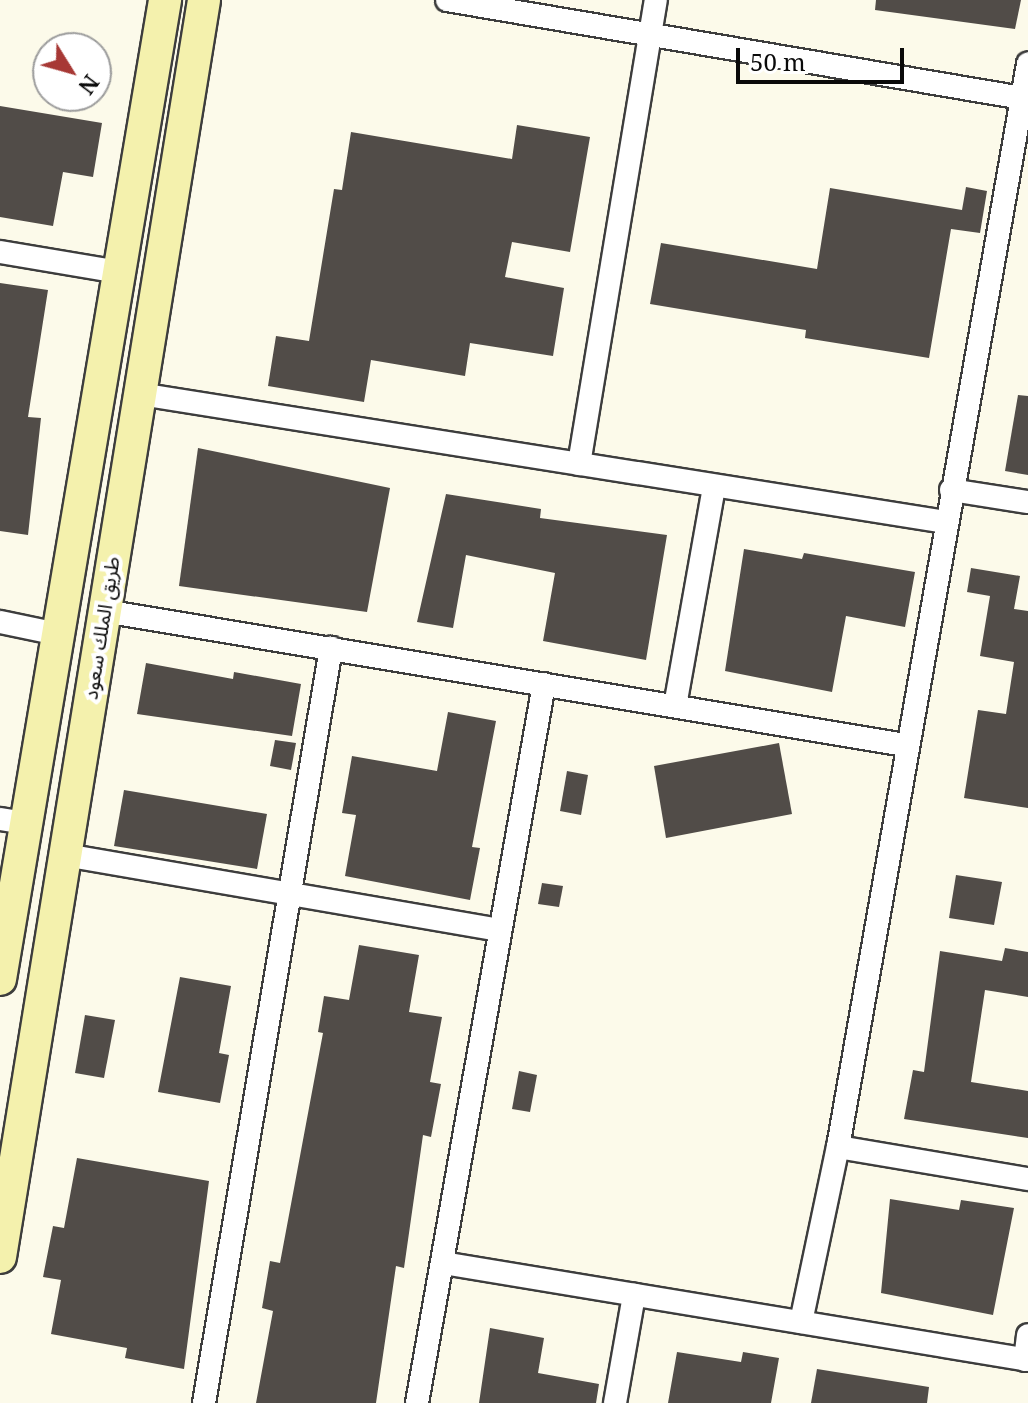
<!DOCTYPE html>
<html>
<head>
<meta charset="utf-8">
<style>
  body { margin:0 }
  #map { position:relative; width:1028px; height:1403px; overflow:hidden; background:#fcfaea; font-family:"Noto Serif","Noto Sans Arabic",serif }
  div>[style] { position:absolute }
  .building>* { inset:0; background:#514c48 }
  .roads { filter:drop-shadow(2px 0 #3d3d3d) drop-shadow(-2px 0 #3d3d3d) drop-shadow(0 2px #3d3d3d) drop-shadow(0 -2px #3d3d3d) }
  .minor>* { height:22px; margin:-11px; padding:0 11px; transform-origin:11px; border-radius:11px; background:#fff }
  .secondary>* { height:32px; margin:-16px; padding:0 16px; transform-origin:16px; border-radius:16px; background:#f4f1ad }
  span { translate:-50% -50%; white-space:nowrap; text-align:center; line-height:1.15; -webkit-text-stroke:8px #fff; paint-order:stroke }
  .street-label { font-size:20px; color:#0a0a0a }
  .north { position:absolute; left:32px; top:32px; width:80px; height:80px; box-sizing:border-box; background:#fff; border:2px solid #9d9d9d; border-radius:50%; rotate:127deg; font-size:22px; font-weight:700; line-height:32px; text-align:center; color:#0a0a0a }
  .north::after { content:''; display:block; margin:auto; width:28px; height:36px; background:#a73835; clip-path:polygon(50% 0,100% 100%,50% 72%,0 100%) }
  .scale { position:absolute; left:736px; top:48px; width:168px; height:36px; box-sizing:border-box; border:4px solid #0a0a0a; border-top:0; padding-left:10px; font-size:24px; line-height:28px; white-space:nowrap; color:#0a0a0a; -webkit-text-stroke:6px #fff; paint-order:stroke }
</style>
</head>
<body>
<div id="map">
  <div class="building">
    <i style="clip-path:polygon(876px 0,1021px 0,1015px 29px,875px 10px)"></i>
    <i style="clip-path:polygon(0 106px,102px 123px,93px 177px,63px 172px,53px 226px,0 217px)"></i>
    <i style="clip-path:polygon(517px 125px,590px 137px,570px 252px,512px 242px,505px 277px,564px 288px,553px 356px,470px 343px,465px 376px,371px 360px,364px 402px,268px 386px,276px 336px,309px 341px,334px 189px,342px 190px,351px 132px,512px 159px)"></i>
    <i style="clip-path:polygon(966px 187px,987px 191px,980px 233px,951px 229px,929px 358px,805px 338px,806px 330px,650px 304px,661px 243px,817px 269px,830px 188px,962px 210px)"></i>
    <i style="clip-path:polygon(0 283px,48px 290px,28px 417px,41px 418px,28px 535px,0 531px)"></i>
    <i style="clip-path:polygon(1018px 395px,1028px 396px,1028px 475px,1005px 471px)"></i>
    <i style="clip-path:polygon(198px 448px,390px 488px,367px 612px,179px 586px)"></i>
    <i style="clip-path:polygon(446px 494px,541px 509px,540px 518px,667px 535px,646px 660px,543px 641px,555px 573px,466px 555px,453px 628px,417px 622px)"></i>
    <i style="clip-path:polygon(744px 549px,802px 559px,804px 553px,915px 572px,905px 627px,846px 616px,832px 692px,725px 671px)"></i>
    <i style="clip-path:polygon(971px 568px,1020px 576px,1014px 609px,1028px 611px,1028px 808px,964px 798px,978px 710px,1006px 714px,1014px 662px,980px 656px,990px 596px,967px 592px)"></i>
    <i style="clip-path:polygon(146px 663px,233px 679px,234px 672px,301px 684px,292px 736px,137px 714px)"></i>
    <i style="clip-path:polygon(448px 712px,496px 721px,472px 847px,480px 848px,470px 900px,345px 876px,356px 815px,342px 813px,352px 756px,437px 771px)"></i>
    <i style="clip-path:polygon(275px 740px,296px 743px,291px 770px,270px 766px)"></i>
    <i style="clip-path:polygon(779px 743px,792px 814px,666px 838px,654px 766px)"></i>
    <i style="clip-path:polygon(567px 771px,588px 775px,581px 815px,560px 811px)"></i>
    <i style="clip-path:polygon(124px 790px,267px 814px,257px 869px,114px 846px)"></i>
    <i style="clip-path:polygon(956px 875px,1002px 882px,994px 925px,949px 918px)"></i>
    <i style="clip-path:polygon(542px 883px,563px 886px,559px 907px,538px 904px)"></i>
    <i style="clip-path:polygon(359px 945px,419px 955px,409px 1012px,442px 1017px,430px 1082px,441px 1084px,431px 1137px,423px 1135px,404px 1268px,396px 1266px,376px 1403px,256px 1403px,273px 1311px,262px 1308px,270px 1261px,280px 1263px,323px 1033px,318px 1032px,324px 996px,349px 1000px)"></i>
    <i style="clip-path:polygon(1005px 948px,1028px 952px,1028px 997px,985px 990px,971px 1082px,1028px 1091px,1028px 1138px,904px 1119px,913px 1070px,924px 1072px,940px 951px,1002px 961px)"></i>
    <i style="clip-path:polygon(180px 977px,231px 986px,219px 1053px,229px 1055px,220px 1103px,158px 1092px)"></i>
    <i style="clip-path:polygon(85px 1015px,115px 1020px,104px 1078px,75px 1073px)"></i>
    <i style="clip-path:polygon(519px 1071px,537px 1075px,530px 1112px,512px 1109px)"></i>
    <i style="clip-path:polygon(77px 1158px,209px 1181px,184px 1369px,125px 1358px,127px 1348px,51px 1334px,61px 1280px,43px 1277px,53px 1226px,64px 1228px)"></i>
    <i style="clip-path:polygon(890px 1199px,959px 1210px,961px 1200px,1014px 1208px,993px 1315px,881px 1293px)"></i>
    <i style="clip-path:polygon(490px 1328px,544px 1338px,538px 1373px,599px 1384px,596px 1403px,479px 1403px)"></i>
    <i style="clip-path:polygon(677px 1352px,741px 1362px,743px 1352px,779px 1358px,771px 1403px,668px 1403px)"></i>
    <i style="clip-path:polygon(817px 1369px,929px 1387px,927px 1403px,811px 1403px)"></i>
  </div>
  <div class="roads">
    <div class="minor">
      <i style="left:447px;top:0;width:589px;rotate:9.67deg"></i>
      <i style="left:0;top:252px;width:121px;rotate:9.5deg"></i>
      <i style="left:140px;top:394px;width:815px;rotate:9.03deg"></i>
      <i style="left:579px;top:464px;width:470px;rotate:-80.6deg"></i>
      <i style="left:951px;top:490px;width:78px;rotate:8.9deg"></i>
      <i style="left:104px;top:611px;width:812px;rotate:9.5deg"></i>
      <i style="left:0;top:622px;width:59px;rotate:11.7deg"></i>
      <i style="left:675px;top:706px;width:223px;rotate:-79.9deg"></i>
      <i style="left:0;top:819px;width:26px;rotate:9deg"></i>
      <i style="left:65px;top:855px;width:441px;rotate:9.8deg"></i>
      <i style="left:838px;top:1147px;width:193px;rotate:9.6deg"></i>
      <i style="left:443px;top:1263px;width:593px;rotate:9.41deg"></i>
      <i style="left:801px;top:1322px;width:179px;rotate:-78.1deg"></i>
      <i style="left:838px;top:1147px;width:1100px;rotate:-80.05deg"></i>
      <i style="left:1025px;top:1360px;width:25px;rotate:-83deg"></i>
      <i style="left:204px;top:1403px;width:766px;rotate:-80.45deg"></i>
      <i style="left:417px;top:1403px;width:730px;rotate:-79.98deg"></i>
      <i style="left:615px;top:1403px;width:110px;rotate:-80deg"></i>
    </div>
    <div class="secondary">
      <i style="left:0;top:979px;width:993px;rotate:-80.43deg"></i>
      <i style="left:0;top:1257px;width:1273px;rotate:-80.78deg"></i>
    </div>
  </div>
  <div class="street-label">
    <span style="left:101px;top:628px;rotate:-81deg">طريق الملك سعود</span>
  </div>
  <div class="north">N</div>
  <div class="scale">50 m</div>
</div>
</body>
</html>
